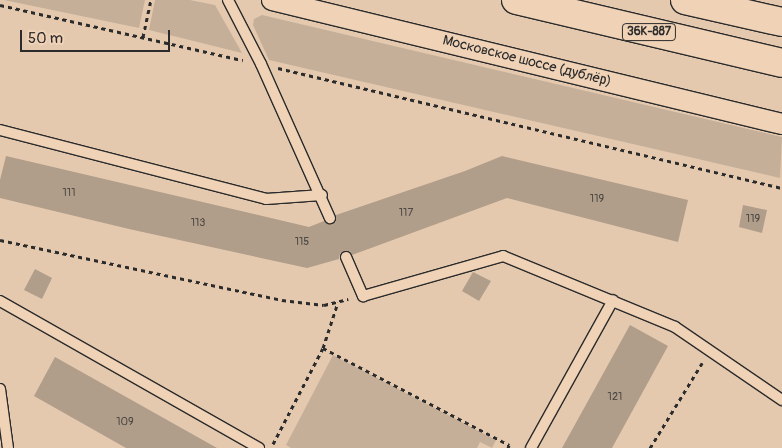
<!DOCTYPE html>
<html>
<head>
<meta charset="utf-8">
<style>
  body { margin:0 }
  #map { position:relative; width:782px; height:448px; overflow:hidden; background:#e4c9af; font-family:Pangolin,sans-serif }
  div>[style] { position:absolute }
  .green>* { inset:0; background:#c5af99 }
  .building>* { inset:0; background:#b09d8a }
  .path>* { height:3px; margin-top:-1.5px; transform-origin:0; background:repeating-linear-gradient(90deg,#2b2b2b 0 4px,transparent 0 8px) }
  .roads { filter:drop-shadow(1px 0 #2b2b2b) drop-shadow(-1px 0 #2b2b2b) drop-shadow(0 1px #2b2b2b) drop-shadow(0 -1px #2b2b2b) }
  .service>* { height:10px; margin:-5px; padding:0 5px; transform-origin:5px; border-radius:5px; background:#f0d3b7 }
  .minor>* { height:20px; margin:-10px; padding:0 10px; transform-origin:10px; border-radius:10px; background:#f0d3b7 }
  .primary>* { height:28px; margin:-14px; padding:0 14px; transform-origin:14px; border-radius:14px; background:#f0d3b7 }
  span { translate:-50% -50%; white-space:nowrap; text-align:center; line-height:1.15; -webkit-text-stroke:4px #f0d3b7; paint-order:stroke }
  .number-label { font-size:11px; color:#4c4843 }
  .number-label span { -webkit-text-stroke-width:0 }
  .shield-label span { padding:1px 4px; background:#f0d3b7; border:1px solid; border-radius:4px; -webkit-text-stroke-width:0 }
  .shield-label { font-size:12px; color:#2b2b2b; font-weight:700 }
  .street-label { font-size:14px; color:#2b2b2b }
  .scale { position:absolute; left:20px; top:30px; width:150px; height:22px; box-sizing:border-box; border:2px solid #2b2b2b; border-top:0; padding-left:6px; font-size:15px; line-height:18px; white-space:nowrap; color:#2b2b2b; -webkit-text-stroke:4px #f0d3b7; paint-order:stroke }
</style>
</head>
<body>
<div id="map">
  <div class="green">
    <i style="clip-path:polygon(4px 0,145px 0,139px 28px)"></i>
    <i style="clip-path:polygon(155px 0,190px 0,215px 5px,242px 53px,149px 30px)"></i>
    <i style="clip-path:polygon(262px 15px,782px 137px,780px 178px,269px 60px,253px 25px,254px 19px)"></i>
    <i style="clip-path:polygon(333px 355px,496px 440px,492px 448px,480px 442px,477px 448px,291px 448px,286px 445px)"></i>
  </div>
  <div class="building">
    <i style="clip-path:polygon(6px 156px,309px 227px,324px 221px,332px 224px,336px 222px,336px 215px,465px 171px,502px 156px,688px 200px,678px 242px,507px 198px,352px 255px,350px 251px,344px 251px,340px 253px,339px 259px,307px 268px,129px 229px,0 198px,0 180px)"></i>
    <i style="clip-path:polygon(743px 205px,767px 210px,762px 233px,739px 227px)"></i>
    <i style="clip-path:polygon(35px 269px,52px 278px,42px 299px,24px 290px)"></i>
    <i style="clip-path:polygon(473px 272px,491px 281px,479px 301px,462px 291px)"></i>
    <i style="clip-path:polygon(630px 325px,668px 346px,612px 448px,562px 448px)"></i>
    <i style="clip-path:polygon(55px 357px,217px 448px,126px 448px,34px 396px)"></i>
  </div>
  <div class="path">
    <i style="left:0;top:5px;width:249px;rotate:12.8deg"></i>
    <i style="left:143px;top:37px;width:38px;rotate:-78deg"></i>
    <i style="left:278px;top:68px;width:518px;rotate:13.39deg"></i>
    <i style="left:0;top:240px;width:288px;rotate:12deg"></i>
    <i style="left:282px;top:300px;width:42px;rotate:6.8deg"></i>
    <i style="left:324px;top:305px;width:25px;rotate:-14deg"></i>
    <i style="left:323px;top:348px;width:48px;rotate:-71.9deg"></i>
    <i style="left:273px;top:444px;width:108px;rotate:-62.5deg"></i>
    <i style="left:323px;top:348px;width:210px;rotate:27.5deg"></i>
    <i style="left:509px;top:445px;width:3px;rotate:108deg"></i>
    <i style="left:650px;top:448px;width:100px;rotate:-58.5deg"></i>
  </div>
  <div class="roads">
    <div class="service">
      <i style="left:228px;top:0;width:72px;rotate:62.7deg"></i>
      <i style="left:261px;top:64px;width:169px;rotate:65.9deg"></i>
      <i style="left:0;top:130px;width:275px;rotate:14.5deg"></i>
      <i style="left:266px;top:199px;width:56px;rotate:-4.1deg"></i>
      <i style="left:346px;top:257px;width:43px;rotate:66.4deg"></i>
      <i style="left:363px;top:296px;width:146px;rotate:-15.9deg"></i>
      <i style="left:503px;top:256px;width:186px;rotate:22.4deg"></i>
      <i style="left:675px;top:327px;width:130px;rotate:34.3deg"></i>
      <i style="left:0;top:301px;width:298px;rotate:29.6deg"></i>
      <i style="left:0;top:389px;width:60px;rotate:82.3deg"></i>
      <i style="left:531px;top:448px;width:169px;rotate:-61deg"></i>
    </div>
    <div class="minor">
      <i style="left:272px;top:0;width:525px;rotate:13.67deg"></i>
    </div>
    <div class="primary">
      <i style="left:516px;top:0;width:273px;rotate:13.3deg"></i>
      <i style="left:685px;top:0;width:99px;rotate:12.8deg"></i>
    </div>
  </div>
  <div class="number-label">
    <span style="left:69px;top:193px">111</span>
    <span style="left:597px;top:199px">119</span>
    <span style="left:406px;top:213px">117</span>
    <span style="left:753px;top:219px">119</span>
    <span style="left:198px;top:223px">113</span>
    <span style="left:302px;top:242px">115</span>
    <span style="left:615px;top:397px">121</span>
    <span style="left:125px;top:422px">109</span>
  </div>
  <div class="shield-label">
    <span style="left:649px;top:32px">36К-887</span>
  </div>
  <div class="street-label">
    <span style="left:527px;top:61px;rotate:14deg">Московское шоссе (дублёр)</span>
  </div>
  <div class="scale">50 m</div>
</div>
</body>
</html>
